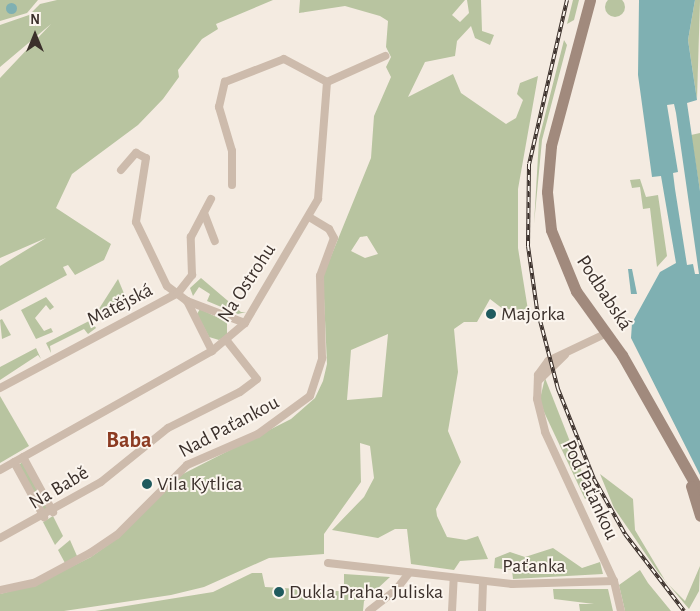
<!DOCTYPE html>
<html>
<head>
<meta charset="utf-8">
<style>
  body { margin:0 }
  #map { position:relative; width:700px; height:611px; overflow:hidden; background:#f4ebe1; font-family:"Alegreya Sans",sans-serif }
  div>[style] { position:absolute }
  .green>* { inset:0; background:#b8c4a0 }
  .round { border-radius:50% }
  .water>* { inset:0; background:#7fb0b2 }
  .street>* { height:8px; margin:-4px; padding:0 4px; transform-origin:4px; border-radius:4px; background:#cdbbac }
  .secondary>* { height:11px; margin:-5.5px; padding:0 5.5px; transform-origin:5.5px; border-radius:5.5px; background:#a18a7d }
  .rail>* { height:4px; margin-top:-2px; transform-origin:0; background:repeating-linear-gradient(90deg,#fbf5ee 0 5.5px,#3b302b 0 11px); box-sizing:border-box; border-block:1px solid #3b302b }
  .dots>* { width:14px; height:14px; translate:-50% -50%; box-sizing:border-box; border:2px solid #fbf5ee; border-radius:50% }
  span { translate:-50% -50%; white-space:nowrap; text-align:center; line-height:1.15; -webkit-text-stroke:4px #fbf5ee; paint-order:stroke }
  .street-label { font-size:20px; color:#3b302b }
  .poi-label { font-size:20px; color:#3b302b }
  .left { translate:0 -50%; text-align:left }
  .quarter-label { font-size:22px; color:#8c3b22; font-weight:700 }
  .north { position:absolute; left:10px; top:10px; width:50px; height:50px; -webkit-text-stroke:4px #fbf5ee; paint-order:stroke; rotate:0deg; font-size:14px; font-weight:700; line-height:20px; text-align:center; color:#3b302b }
  .north::after { content:''; display:block; margin:auto; width:18px; height:22px; background:#3b302b; clip-path:polygon(50% 0,100% 100%,50% 72%,0 100%) }
</style>
</head>
<body>
<div id="map">
  <div class="green">
    <i class="round" style="left:605px;top:-3px;width:20px;height:20px"></i>
    <i style="clip-path:polygon(0 0,38px 0,27px 13px,0 21px)"></i>
    <i style="clip-path:polygon(57px 0,273px 0,216px 24px,218px 29px,202px 39px,178px 70px,179px 77px,163px 99px,138px 125px,72px 174px,56px 208px,111px 244px,104px 260px,75px 275px,68px 265px,63px 267px,67px 275px,0 311px,0 266px,46px 238px,0 258px,0 78px,51px 24px,0 67px,0 25px,29px 15px,40px 4px)"></i>
    <i style="clip-path:polygon(evenodd,300px 0,465px 0,452px 15px,460px 22px,469px 13px,467px 0,481px 0,482px 31px,494px 35px,490px 45px,475px 38px,471px 26px,457px 41px,455px 56px,425px 62px,408px 97px,453px 74px,461px 93px,506px 124px,516px 118px,523px 100px,517px 94px,520px 83px,538px 76px,518px 189px,518px 248px,528px 310px,503px 309px,490px 299px,477px 322px,464px 322px,454px 329px,458px 372px,448px 431px,461px 462px,436px 509px,437px 516px,447px 537px,466px 540px,478px 536px,488px 559px,460px 561px,454px 570px,411px 564px,407px 529px,395px 529px,378px 538px,332px 530px,364px 497px,374px 478px,370px 446px,360px 443px,361px 482px,324px 534px,324px 554px,269px 558px,204px 587px,171px 595px,64px 611px,0 611px,0 594px,34px 585px,91px 557px,119px 537px,177px 477px,291px 419px,315px 398px,323px 381px,327px 364px,323px 276px,371px 158px,374px 116px,391px 77px,386px 67px,391px 57px,386px 47px,388px 21px,380px 16px,345px 6px,299px 13px,300px 0,367px 236px,378px 254px,365px 258px,351px 251px,360px 237px,367px 236px,300px 0,388px 334px,382px 397px,347px 400px,351px 350px,388px 334px)"></i>
    <i style="clip-path:polygon(573px 0,579px 0,574px 20px,567px 24px)"></i>
    <i style="clip-path:polygon(695px 0,700px 0,697px 100px,688px 40px)"></i>
    <i style="clip-path:polygon(564px 40px,567px 45px,542px 140px,534px 224px,539px 139px)"></i>
    <i style="clip-path:polygon(700px 133px,700px 191px,691px 135px)"></i>
    <i style="clip-path:polygon(640px 179px,646px 197px,658px 195px,667px 256px,657px 267px,650px 208px,643px 209px,640px 187px,632px 188px,630px 180px)"></i>
    <i style="clip-path:polygon(201px 278px,241px 312px,246px 312px,238px 314px,207px 301px,210px 294px,199px 287px,193px 296px,190px 288px)"></i>
    <i style="clip-path:polygon(118px 279px,130px 308px,102px 320px,97px 312px)"></i>
    <i style="clip-path:polygon(46px 297px,54px 307px,50px 310px,46px 305px,35px 318px,44px 331px,51px 328px,53px 332px,36px 339px,21px 310px)"></i>
    <i style="clip-path:polygon(200px 309px,227px 322px,227px 335px,219px 340px,209px 337px,197px 314px)"></i>
    <i style="clip-path:polygon(2px 319px,11px 335px,2px 339px,0 320px)"></i>
    <i style="clip-path:polygon(91px 320px,96px 328px,88px 334px,84px 329px,50px 346px,51px 353px,46px 343px)"></i>
    <i style="clip-path:polygon(36px 348px,41px 359px,38px 355px,0 380px,0 367px)"></i>
    <i style="clip-path:polygon(545px 378px,591px 495px,585px 499px,544px 412px,540px 399px)"></i>
    <i style="clip-path:polygon(0 396px,29px 446px,0 463px)"></i>
    <i style="clip-path:polygon(22px 462px,48px 509px,45px 512px,19px 465px)"></i>
    <i style="clip-path:polygon(600px 474px,633px 499px,635px 530px,666px 582px,685px 601px,700px 566px,699px 591px,689px 609px,658px 572px,614px 508px)"></i>
    <i style="clip-path:polygon(53px 516px,63px 536px,55px 545px,43px 522px)"></i>
    <i style="clip-path:polygon(70px 540px,77px 556px,65px 563px,58px 550px)"></i>
    <i style="clip-path:polygon(553px 548px,582px 568px,600px 562px,603px 574px,513px 579px,512px 570px,494px 568px,495px 558px,510px 552px,525px 557px)"></i>
    <i style="clip-path:polygon(640px 570px,648px 583px,671px 611px,625px 611px,619px 585px)"></i>
    <i style="clip-path:polygon(252px 573px,262px 573px,265px 587px,334px 591px,344px 591px,344px 574px,390px 577px,364px 601px,363px 611px,95px 611px,213px 592px)"></i>
    <i style="clip-path:polygon(553px 589px,608px 589px,613px 611px,580px 611px,579px 604px,594px 604px,554px 599px)"></i>
  </div>
  <div class="water">
    <i style="clip-path:polygon(evenodd,639px 0,695px 0,688px 40px,697px 100px,687px 103px,700px 191px,700px 475px,631px 338px,632px 323px,660px 272px,676px 263px,661px 176px,652px 177px,638px 75px,639px 0,674px 104px,676px 113px,699px 274px,695px 274px,693px 264px,687px 265px,675px 189px,673px 173px,678px 172px,667px 105px,674px 104px)"></i>
    <i class="round" style="left:5.5px;top:2.5px;width:11px;height:11px"></i>
    <i style="clip-path:polygon(628px 269px,632px 269px,637px 294px,631px 294px)"></i>
  </div>
  <div class="street">
    <i style="left:327px;top:82px;width:64px;rotate:-24.1deg"></i>
    <i style="left:121px;top:170px;width:23px;rotate:-49deg"></i>
    <i style="left:136px;top:153px;width:11px;rotate:27deg"></i>
    <i style="left:146px;top:158px;width:65px;rotate:98.9deg"></i>
    <i style="left:136px;top:222px;width:71px;rotate:64.2deg"></i>
    <i style="left:167px;top:286px;width:25px;rotate:37deg"></i>
    <i style="left:187px;top:301px;width:62px;rotate:20.8deg"></i>
    <i style="left:232px;top:185px;width:34px;rotate:-90deg"></i>
    <i style="left:232px;top:151px;width:46px;rotate:-106.5deg"></i>
    <i style="left:219px;top:107px;width:26px;rotate:-77deg"></i>
    <i style="left:225px;top:82px;width:63px;rotate:-21.3deg"></i>
    <i style="left:284px;top:59px;width:49px;rotate:28.1deg"></i>
    <i style="left:204px;top:213px;width:30px;rotate:69deg"></i>
    <i style="left:187px;top:301px;width:56px;rotate:63.4deg"></i>
    <i style="left:607px;top:333px;width:65px;rotate:154.6deg"></i>
    <i style="left:548px;top:361px;width:17px;rotate:126deg"></i>
    <i style="left:538px;top:375px;width:24px;rotate:92deg"></i>
    <i style="left:537px;top:399px;width:34px;rotate:76deg"></i>
    <i style="left:545px;top:432px;width:164px;rotate:65.2deg"></i>
    <i style="left:614px;top:581px;width:31px;rotate:77deg"></i>
    <i style="left:539px;top:380px;width:36px;rotate:-44deg"></i>
    <i style="left:0;top:388px;width:202px;rotate:-28.1deg"></i>
    <i style="left:178px;top:293px;width:23px;rotate:-52deg"></i>
    <i style="left:192px;top:275px;width:38px;rotate:-92deg"></i>
    <i style="left:191px;top:237px;width:43px;rotate:-62.2deg"></i>
    <i style="left:23px;top:457px;width:63px;rotate:61.4deg"></i>
    <i style="left:14px;top:462px;width:63px;rotate:61.4deg"></i>
    <i style="left:0;top:470px;width:243px;rotate:-29.3deg"></i>
    <i style="left:212px;top:351px;width:43px;rotate:-40.3deg"></i>
    <i style="left:245px;top:323px;width:144px;rotate:-59.5deg"></i>
    <i style="left:318px;top:199px;width:117px;rotate:-85.6deg"></i>
    <i style="left:0;top:538px;width:115px;rotate:-29deg"></i>
    <i style="left:101px;top:482px;width:86px;rotate:-38.9deg"></i>
    <i style="left:168px;top:428px;width:80px;rotate:-26.6deg"></i>
    <i style="left:240px;top:392px;width:21px;rotate:-37deg"></i>
    <i style="left:257px;top:379px;width:48px;rotate:-128.3deg"></i>
    <i style="left:328px;top:563px;width:185px;rotate:6.5deg"></i>
    <i style="left:512px;top:584px;width:102px;rotate:-1.7deg"></i>
    <i style="left:0;top:590px;width:35px;rotate:-12deg"></i>
    <i style="left:34px;top:583px;width:64px;rotate:-28.2deg"></i>
    <i style="left:90px;top:553px;width:32px;rotate:-34deg"></i>
    <i style="left:117px;top:535px;width:99px;rotate:-45deg"></i>
    <i style="left:187px;top:465px;width:77px;rotate:-23.6deg"></i>
    <i style="left:258px;top:434px;width:64px;rotate:-36.2deg"></i>
    <i style="left:310px;top:396px;width:40px;rotate:-72deg"></i>
    <i style="left:322px;top:358px;width:82px;rotate:-91.4deg"></i>
    <i style="left:320px;top:276px;width:40px;rotate:-69.8deg"></i>
    <i style="left:334px;top:238px;width:10px;rotate:-119deg"></i>
    <i style="left:329px;top:229px;width:23px;rotate:-149deg"></i>
    <i style="left:369px;top:611px;width:33px;rotate:-38deg"></i>
    <i style="left:395px;top:591px;width:23px;rotate:-52deg"></i>
    <i style="left:452px;top:611px;width:33px;rotate:-87deg"></i>
    <i style="left:482px;top:611px;width:29px;rotate:-88deg"></i>
  </div>
  <div class="secondary">
    <i style="left:590px;top:0;width:151px;rotate:105deg"></i>
    <i style="left:551px;top:146px;width:46px;rotate:95deg"></i>
    <i style="left:547px;top:192px;width:38px;rotate:84deg"></i>
    <i style="left:551px;top:230px;width:66px;rotate:67.7deg"></i>
    <i style="left:576px;top:291px;width:79px;rotate:54.3deg"></i>
    <i style="left:622px;top:355px;width:159px;rotate:60.5deg"></i>
    <i style="left:691px;top:486px;width:31px;rotate:73deg"></i>
  </div>
  <div class="rail">
    <i style="left:567px;top:0;width:168px;rotate:103deg"></i>
    <i style="left:529px;top:164px;width:82px;rotate:90.7deg"></i>
    <i style="left:528px;top:246px;width:64px;rotate:81.9deg"></i>
    <i style="left:537px;top:309px;width:83px;rotate:75.3deg"></i>
    <i style="left:558px;top:389px;width:97px;rotate:68.2deg"></i>
    <i style="left:594px;top:479px;width:63px;rotate:60.6deg"></i>
    <i style="left:625px;top:534px;width:97px;rotate:52.5deg"></i>
  </div>
  <div class="dots">
    <i style="left:491px;top:314px;background:#1f5a5e"></i>
    <i style="left:147px;top:484px;background:#1f5a5e"></i>
    <i style="left:279px;top:592px;background:#1f5a5e"></i>
  </div>
  <div class="street-label">
    <span style="left:247px;top:283px;rotate:-57deg">Na Ostrohu</span>
    <span style="left:604px;top:293px;rotate:57deg">Podbabská</span>
    <span style="left:120px;top:305px;rotate:-27deg">Matějská</span>
    <span style="left:229px;top:427px;rotate:-28deg">Nad Paťankou</span>
    <span style="left:59px;top:488px;rotate:-31deg">Na Babě</span>
    <span style="left:590px;top:490px;rotate:65deg">Pod Paťankou</span>
    <span style="left:534px;top:566px">Paťanka</span>
  </div>
  <div class="poi-label">
    <span class="left" style="left:501px;top:314px">Majorka</span>
    <span class="left" style="left:157px;top:484px">Vila Kytlica</span>
    <span class="left" style="left:289px;top:592px">Dukla Praha, Juliska</span>
  </div>
  <div class="quarter-label">
    <span style="left:129px;top:441px">Baba</span>
  </div>
  <div class="north">N</div>
</div>
</body>
</html>
